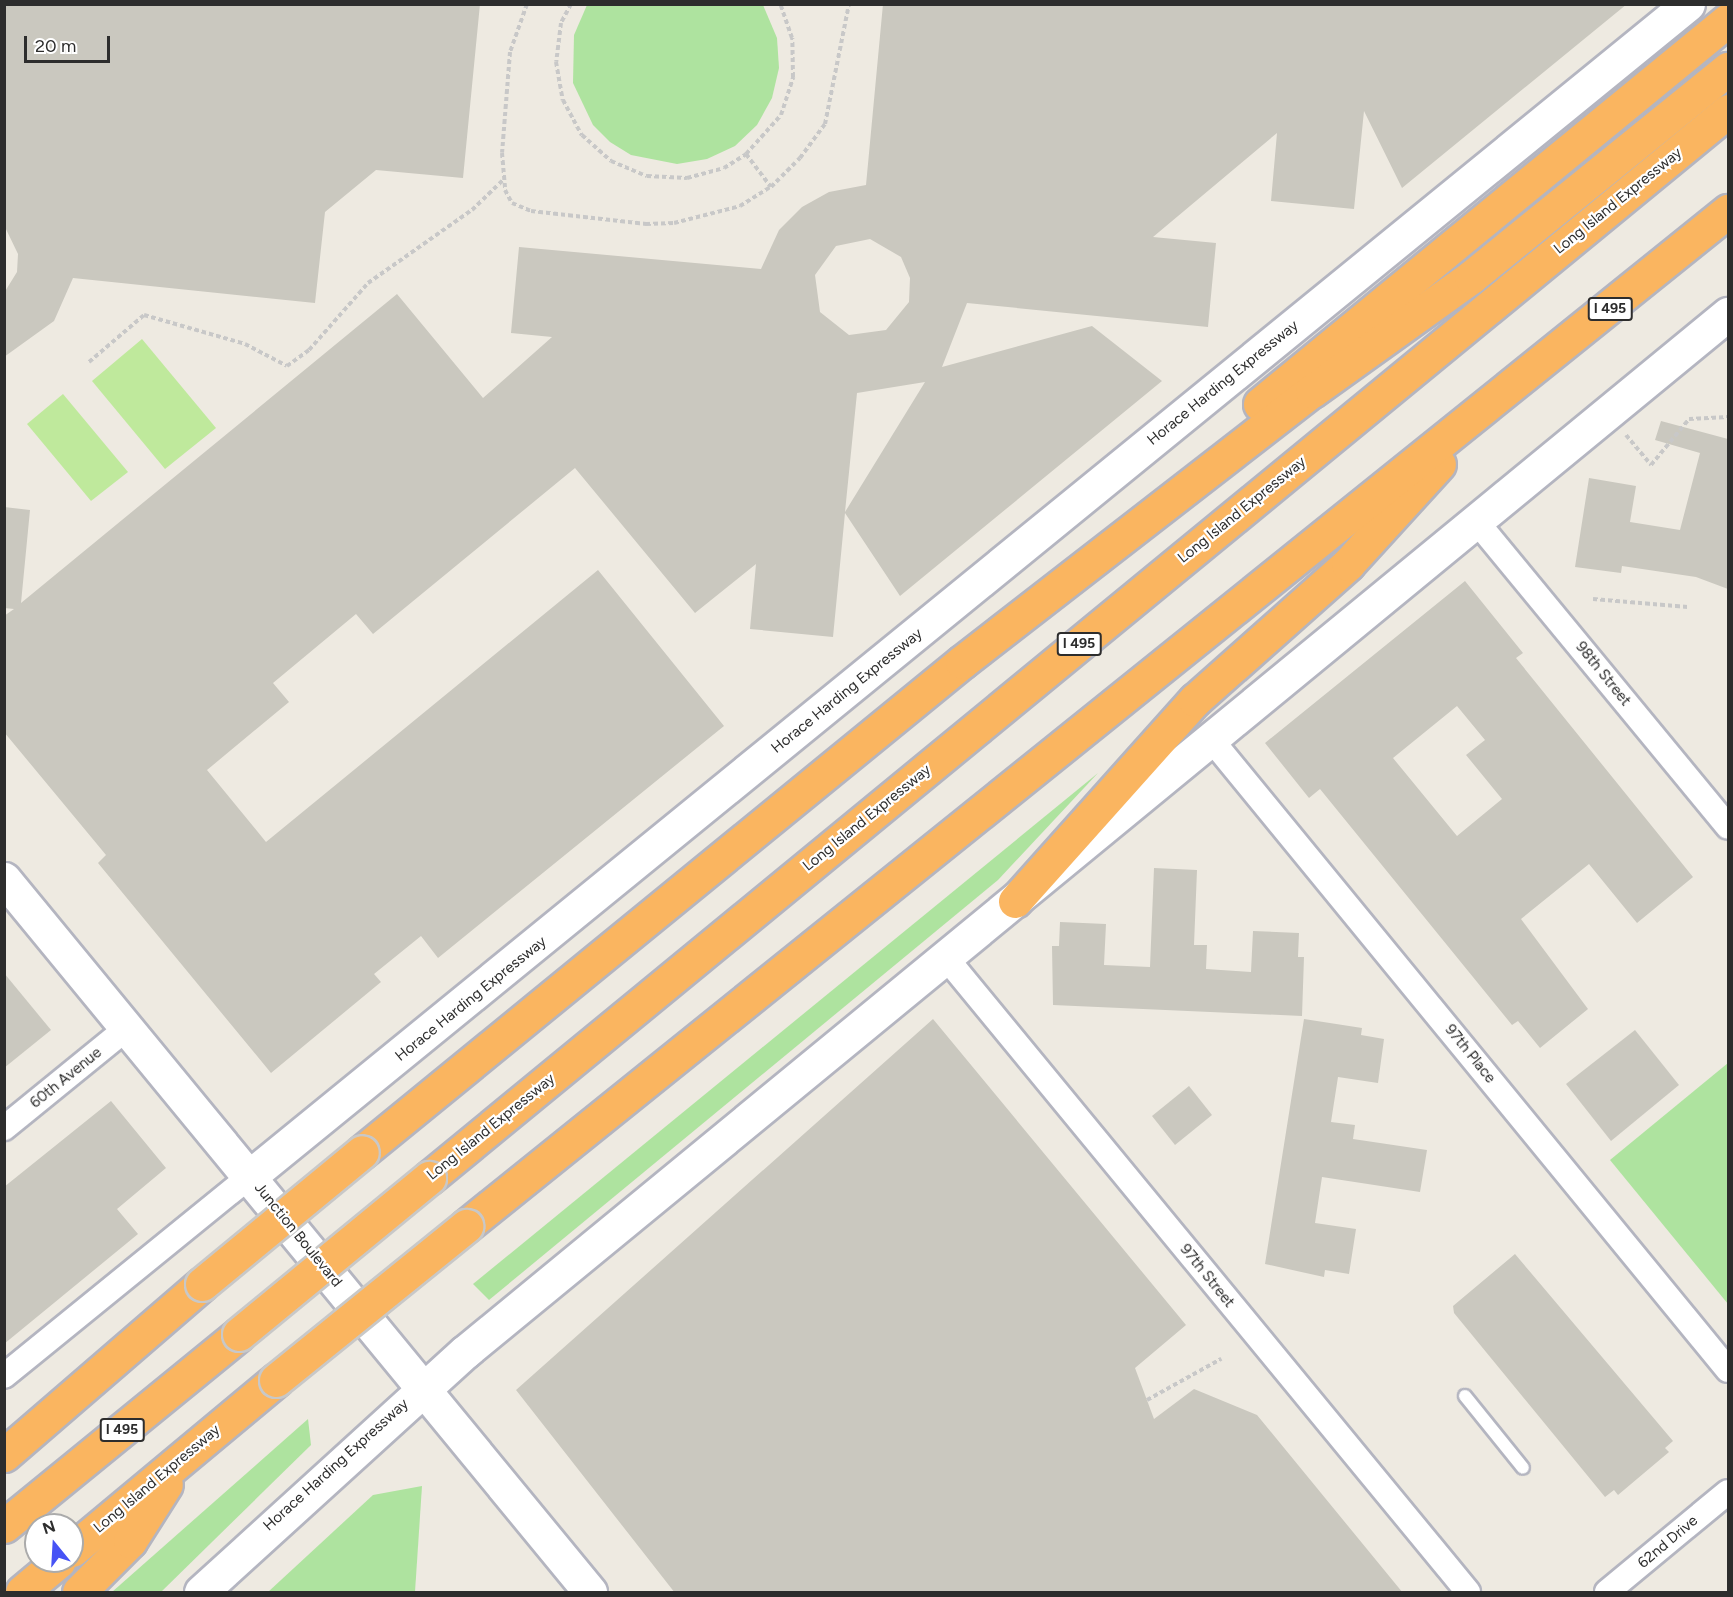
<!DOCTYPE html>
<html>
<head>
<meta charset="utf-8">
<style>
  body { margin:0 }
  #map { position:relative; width:1733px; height:1597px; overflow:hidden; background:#eeeae1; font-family:Figtree,sans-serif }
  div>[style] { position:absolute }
  .green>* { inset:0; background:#aee39f }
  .pitch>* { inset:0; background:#bfe99c }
  .building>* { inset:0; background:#cac8bf }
  .path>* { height:4px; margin-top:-2px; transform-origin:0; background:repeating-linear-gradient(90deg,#c8c8c8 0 4.5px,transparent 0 7.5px) }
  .roads { filter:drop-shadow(2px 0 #b4b5c0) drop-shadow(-2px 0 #b4b5c0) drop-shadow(0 2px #b4b5c0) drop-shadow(0 -2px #b4b5c0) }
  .service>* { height:12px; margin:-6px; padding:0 6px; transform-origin:6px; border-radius:6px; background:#fff }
  .minor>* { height:24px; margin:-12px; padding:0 12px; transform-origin:12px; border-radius:12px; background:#fff }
  .secondary>* { height:33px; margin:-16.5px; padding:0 16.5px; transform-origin:16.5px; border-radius:16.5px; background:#fff }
  .motorway>* { height:33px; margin:-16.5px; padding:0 16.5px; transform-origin:16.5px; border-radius:16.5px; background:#fab560 }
  .bridges { filter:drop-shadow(2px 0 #c8c8c8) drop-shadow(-2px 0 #c8c8c8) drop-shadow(0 2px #c8c8c8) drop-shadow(0 -2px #c8c8c8) }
  .motorway-bridge>* { height:33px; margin:-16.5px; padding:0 16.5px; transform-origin:16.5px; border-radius:16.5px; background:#fab560 }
  span { translate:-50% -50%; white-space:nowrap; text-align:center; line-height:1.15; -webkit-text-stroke:4.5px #fff; paint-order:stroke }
  .shield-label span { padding:2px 4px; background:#fff; border:2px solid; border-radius:4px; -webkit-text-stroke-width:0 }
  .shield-label { font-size:14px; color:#2d2d2d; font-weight:700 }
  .street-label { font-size:15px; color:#2d2d2d }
  .frame { position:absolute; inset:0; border:6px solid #2d2d2d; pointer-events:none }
  .north { position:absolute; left:24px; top:1513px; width:60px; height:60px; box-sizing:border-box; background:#fff; border:2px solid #ababab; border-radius:50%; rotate:342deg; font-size:16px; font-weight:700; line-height:24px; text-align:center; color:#2d2d2d }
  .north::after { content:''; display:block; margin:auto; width:21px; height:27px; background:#4753f5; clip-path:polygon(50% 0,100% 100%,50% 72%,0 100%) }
  .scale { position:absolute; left:24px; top:36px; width:86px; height:27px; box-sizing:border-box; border:3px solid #2d2d2d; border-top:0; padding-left:8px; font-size:18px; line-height:21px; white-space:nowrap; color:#2d2d2d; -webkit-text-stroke:4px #fff; paint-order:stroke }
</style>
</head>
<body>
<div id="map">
  <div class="green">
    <i style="clip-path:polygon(587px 5px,763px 5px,777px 38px,779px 68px,772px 98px,757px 125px,735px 146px,707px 159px,677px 164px,631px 155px,610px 142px,593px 125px,573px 83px,574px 35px)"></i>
    <i style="clip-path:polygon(1098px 773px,998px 880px,489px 1300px,473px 1284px)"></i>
    <i style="clip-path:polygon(1728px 1063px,1728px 1304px,1610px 1160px)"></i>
    <i style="clip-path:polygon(308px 1419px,311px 1445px,161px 1592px,112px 1592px)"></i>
    <i style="clip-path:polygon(422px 1486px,415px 1592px,268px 1592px,373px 1495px)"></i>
  </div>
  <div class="pitch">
    <i style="clip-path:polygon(142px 339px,216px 428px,165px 469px,92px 381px)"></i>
    <i style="clip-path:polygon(63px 394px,128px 472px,91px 501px,27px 424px)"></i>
  </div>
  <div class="building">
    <i style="clip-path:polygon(4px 4px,480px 4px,463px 178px,376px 170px,325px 212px,315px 303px,73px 278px,54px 321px,4px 357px,4px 293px,17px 272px,18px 254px,4px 225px)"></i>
    <i style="clip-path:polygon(evenodd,883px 4px,1627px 4px,1402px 188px,1364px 111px,1354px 209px,1271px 201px,1277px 133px,1153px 237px,1216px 243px,1208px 327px,967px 303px,942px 367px,1092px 326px,1162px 381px,900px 596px,845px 513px,833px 637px,750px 629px,756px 564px,695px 613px,575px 468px,373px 634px,356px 614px,273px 683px,289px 702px,207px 770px,266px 842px,598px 570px,724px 726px,438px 958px,421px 936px,374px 974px,381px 982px,271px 1073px,98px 863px,106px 855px,4px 732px,4px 616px,14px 609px,4px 608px,4px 507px,30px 510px,21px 603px,397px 294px,483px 398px,552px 337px,511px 333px,519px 247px,761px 269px,779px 230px,802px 207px,829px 192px,866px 185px,883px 4px,870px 239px,901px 257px,910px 278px,909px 302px,886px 330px,849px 335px,820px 312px,815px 275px,836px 246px,870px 239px,883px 4px,925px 382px,845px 512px,857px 393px,925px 382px)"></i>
    <i style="clip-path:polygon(1661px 421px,1728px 439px,1728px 589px,1696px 577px,1622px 566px,1621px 573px,1575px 567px,1589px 478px,1636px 486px,1630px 522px,1680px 530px,1700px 453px,1655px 440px)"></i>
    <i style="clip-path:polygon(evenodd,1465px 581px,1523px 653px,1516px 658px,1693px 877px,1637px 923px,1589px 864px,1521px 919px,1588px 1009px,1540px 1048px,1518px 1021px,1512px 1025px,1320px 789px,1309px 798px,1265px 743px,1465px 581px,1457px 706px,1485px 740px,1466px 755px,1502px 799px,1457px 836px,1393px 758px,1457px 706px)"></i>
    <i style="clip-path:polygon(1154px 868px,1197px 870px,1194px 945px,1207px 945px,1206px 969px,1251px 972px,1253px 931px,1299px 933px,1298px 957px,1304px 957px,1302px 1016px,1053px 1005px,1052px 946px,1059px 946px,1060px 922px,1106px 924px,1104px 965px,1150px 967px)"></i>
    <i style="clip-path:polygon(4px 973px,51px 1030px,4px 1068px)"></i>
    <i style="clip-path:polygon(933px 1019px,1186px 1325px,1135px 1368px,1154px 1419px,1194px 1389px,1257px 1415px,1403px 1593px,675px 1593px,516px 1390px)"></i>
    <i style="clip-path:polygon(1304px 1019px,1362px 1028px,1361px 1035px,1384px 1039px,1378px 1083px,1338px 1077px,1331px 1122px,1355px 1125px,1353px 1139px,1427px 1150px,1420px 1192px,1322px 1177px,1315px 1223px,1356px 1229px,1349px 1274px,1325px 1270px,1324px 1277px,1265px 1264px)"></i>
    <i style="clip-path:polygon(1635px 1030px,1679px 1085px,1611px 1141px,1566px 1084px)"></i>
    <i style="clip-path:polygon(1189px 1086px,1212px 1115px,1175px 1145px,1152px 1116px)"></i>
    <i style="clip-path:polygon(111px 1101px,166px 1168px,117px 1209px,138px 1234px,4px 1344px,4px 1187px)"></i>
    <i style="clip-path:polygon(1515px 1254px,1673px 1441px,1665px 1448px,1669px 1452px,1618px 1495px,1614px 1490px,1605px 1497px,1454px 1313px,1453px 1306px)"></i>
  </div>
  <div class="path">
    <i style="left:527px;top:4px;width:51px;rotate:109.5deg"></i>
    <i style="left:510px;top:52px;width:101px;rotate:94.5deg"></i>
    <i style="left:502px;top:153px;width:37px;rotate:85deg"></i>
    <i style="left:505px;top:190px;width:15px;rotate:62deg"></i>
    <i style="left:512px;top:203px;width:21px;rotate:23deg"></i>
    <i style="left:531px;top:211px;width:116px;rotate:6.4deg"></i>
    <i style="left:646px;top:224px;width:28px;rotate:-2deg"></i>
    <i style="left:674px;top:223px;width:68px;rotate:-14.4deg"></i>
    <i style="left:740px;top:206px;width:36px;rotate:-32deg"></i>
    <i style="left:771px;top:187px;width:41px;rotate:-45deg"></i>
    <i style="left:800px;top:158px;width:42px;rotate:-53.7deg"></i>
    <i style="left:825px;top:124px;width:122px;rotate:-78.7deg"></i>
    <i style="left:571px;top:4px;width:21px;rotate:118deg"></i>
    <i style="left:561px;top:23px;width:39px;rotate:97deg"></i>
    <i style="left:556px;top:62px;width:39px;rotate:80deg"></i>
    <i style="left:563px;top:100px;width:40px;rotate:62deg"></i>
    <i style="left:582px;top:135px;width:39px;rotate:42deg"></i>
    <i style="left:611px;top:161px;width:39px;rotate:23deg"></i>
    <i style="left:647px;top:176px;width:40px;rotate:2.9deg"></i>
    <i style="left:687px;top:178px;width:38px;rotate:-15deg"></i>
    <i style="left:724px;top:168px;width:26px;rotate:-32deg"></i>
    <i style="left:746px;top:154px;width:52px;rotate:-48.1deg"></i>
    <i style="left:781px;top:115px;width:40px;rotate:-72deg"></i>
    <i style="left:793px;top:77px;width:39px;rotate:-91deg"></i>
    <i style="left:792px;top:38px;width:36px;rotate:-109deg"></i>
    <i style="left:746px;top:154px;width:41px;rotate:52.9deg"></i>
    <i style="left:89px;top:362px;width:72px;rotate:-40.5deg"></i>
    <i style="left:144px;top:315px;width:105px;rotate:16deg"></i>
    <i style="left:245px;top:344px;width:47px;rotate:27.6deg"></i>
    <i style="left:287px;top:366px;width:27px;rotate:-36deg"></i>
    <i style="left:309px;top:350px;width:89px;rotate:-48.6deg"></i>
    <i style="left:368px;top:283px;width:127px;rotate:-35.1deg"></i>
    <i style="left:472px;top:210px;width:43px;rotate:-44.1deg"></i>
    <i style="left:1626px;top:435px;width:39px;rotate:50deg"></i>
    <i style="left:1651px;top:465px;width:60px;rotate:-50.4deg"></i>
    <i style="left:1689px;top:419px;width:39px;rotate:-3deg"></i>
    <i style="left:1593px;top:599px;width:95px;rotate:4.8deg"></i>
    <i style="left:1147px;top:1400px;width:85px;rotate:-29deg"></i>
  </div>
  <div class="roads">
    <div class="service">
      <i style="left:1465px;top:1396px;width:92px;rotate:51.1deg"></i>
    </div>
    <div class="minor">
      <i style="left:1476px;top:521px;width:396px;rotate:50.5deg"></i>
      <i style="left:1210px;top:738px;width:817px;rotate:50.66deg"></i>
      <i style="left:947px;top:959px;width:820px;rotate:50.54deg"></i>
      <i style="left:4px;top:1128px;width:159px;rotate:-39.1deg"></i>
      <i style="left:4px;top:1376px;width:317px;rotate:-39.1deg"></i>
      <i style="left:1607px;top:1592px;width:157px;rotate:-39.6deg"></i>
    </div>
    <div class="secondary">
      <i style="left:4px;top:879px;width:923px;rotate:50.58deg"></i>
      <i style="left:250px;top:1176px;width:1855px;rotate:-39.18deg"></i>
      <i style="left:201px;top:1592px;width:357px;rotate:-42.3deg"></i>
      <i style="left:465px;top:1352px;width:1635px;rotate:-39.42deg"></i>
    </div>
    <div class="motorway">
      <i style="left:1260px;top:404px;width:605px;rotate:-39.37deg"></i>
      <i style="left:1015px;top:901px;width:270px;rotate:-48.2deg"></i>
      <i style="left:1195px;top:700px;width:205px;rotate:-41.6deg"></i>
      <i style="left:1348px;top:564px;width:135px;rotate:-47.7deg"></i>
      <i style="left:362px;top:1152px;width:775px;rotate:-39.24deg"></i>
      <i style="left:962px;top:662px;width:443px;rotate:-37.8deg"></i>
      <i style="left:1312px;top:391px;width:196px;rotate:-35.6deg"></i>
      <i style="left:1471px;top:277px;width:331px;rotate:-39deg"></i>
      <i style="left:429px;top:1178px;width:1681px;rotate:-39.4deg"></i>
      <i style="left:466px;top:1226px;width:1620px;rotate:-38.81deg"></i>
      <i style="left:4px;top:1455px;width:262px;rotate:-40.8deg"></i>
      <i style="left:4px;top:1526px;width:303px;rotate:-39.2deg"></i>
      <i style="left:72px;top:1550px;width:266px;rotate:-39.8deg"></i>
      <i style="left:22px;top:1592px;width:48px;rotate:-40deg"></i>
      <i style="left:79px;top:1592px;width:72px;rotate:-45deg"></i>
      <i style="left:130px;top:1541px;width:67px;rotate:-57.7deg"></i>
    </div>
  </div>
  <div class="bridges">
    <div class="motorway-bridge">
      <i style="left:202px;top:1284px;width:207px;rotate:-39.5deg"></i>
      <i style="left:239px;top:1334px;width:246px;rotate:-39.4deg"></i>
      <i style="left:276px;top:1380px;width:245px;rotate:-39deg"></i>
    </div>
  </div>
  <div class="shield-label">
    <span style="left:1610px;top:309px">I 495</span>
    <span style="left:1079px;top:644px">I 495</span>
    <span style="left:122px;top:1430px">I 495</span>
  </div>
  <div class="street-label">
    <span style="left:1618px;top:201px;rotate:-39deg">Long Island Expressway</span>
    <span style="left:1223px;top:383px;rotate:-39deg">Horace Harding Expressway</span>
    <span style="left:1242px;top:510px;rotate:-39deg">Long Island Expressway</span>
    <span style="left:1603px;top:674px;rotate:51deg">98th Street</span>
    <span style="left:847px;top:691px;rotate:-39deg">Horace Harding Expressway</span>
    <span style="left:867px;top:818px;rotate:-39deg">Long Island Expressway</span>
    <span style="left:471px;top:999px;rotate:-39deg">Horace Harding Expressway</span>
    <span style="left:1470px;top:1054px;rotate:51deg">97th Place</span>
    <span style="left:66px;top:1078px;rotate:-39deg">60th Avenue</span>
    <span style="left:491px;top:1127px;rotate:-39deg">Long Island Expressway</span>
    <span style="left:298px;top:1235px;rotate:51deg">Junction Boulevard</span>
    <span style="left:1207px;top:1276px;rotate:51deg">97th Street</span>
    <span style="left:336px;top:1465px;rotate:-42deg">Horace Harding Expressway</span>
    <span style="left:157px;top:1479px;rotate:-40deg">Long Island Expressway</span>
    <span style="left:1668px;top:1542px;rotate:-40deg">62nd Drive</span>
  </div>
  <div class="frame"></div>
  <div class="north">N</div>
  <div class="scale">20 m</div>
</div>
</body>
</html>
